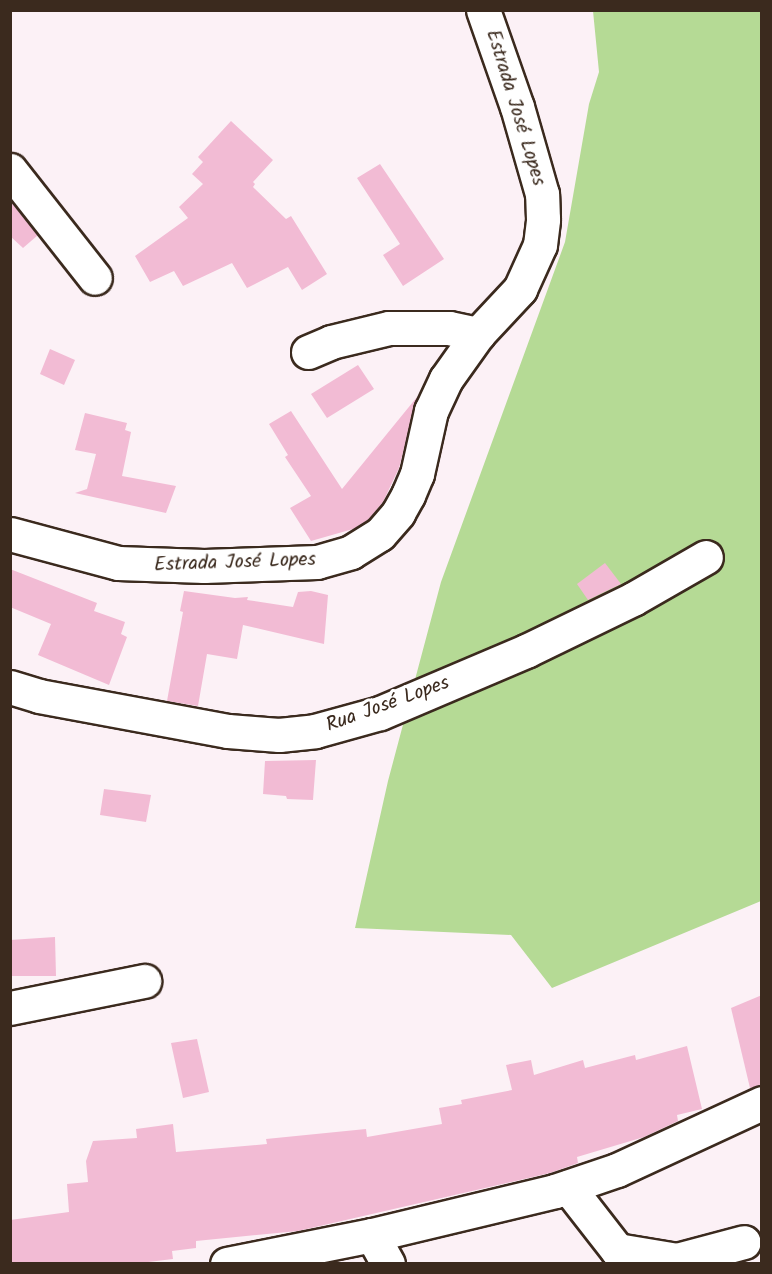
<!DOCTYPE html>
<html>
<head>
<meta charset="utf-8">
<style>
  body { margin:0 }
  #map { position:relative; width:772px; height:1274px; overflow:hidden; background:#fcf1f6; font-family:Kalam,sans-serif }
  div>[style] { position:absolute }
  .green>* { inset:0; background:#b5da95 }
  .building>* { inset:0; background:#f2bbd4 }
  .roads { filter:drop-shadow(2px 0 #3b2a1e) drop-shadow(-2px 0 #3b2a1e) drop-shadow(0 2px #3b2a1e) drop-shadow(0 -2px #3b2a1e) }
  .minor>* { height:33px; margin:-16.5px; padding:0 16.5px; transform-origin:16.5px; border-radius:16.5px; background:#fff }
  span { translate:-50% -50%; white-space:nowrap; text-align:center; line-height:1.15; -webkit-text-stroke:6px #fff; paint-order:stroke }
  .street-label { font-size:20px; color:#3b2a1e }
  .frame { position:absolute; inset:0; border:12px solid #3b2a1e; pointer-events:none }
</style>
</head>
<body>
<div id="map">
  <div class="green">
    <i style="clip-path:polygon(593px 11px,761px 11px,761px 901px,552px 988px,511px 935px,355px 928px,388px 781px,441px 582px,565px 242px,589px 104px,599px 72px)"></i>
  </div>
  <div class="building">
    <i style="clip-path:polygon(231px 121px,273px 160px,253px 182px,255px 184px,253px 187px,286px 219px,291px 216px,327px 274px,302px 290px,288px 267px,247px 288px,232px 263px,183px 286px,174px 271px,150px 282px,135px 256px,188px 218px,179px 207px,203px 184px,192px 174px,203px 162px,198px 157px)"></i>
    <i style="clip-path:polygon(380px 164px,444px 259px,403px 286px,383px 255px,400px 244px,357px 178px)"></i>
    <i style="clip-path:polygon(10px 201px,38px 235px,23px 248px,10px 236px)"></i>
    <i style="clip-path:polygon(50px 349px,75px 360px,64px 385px,40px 374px)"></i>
    <i style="clip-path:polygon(358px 365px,374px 389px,327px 418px,311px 394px)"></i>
    <i style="clip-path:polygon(417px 397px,399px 468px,383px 502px,368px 520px,353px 529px,311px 541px,290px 508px,311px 496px,285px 457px,288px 455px,269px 424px,291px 411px,342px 489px)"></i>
    <i style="clip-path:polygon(85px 413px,127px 423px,125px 430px,131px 432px,122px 476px,176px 486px,166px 513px,75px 493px,87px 489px,96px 454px,75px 450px)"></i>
    <i style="clip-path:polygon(605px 563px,621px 584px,588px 600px,577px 584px)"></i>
    <i style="clip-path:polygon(10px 569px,97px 603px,94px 611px,125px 622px,121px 634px,127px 637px,109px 685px,38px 655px,51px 624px,10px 607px)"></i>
    <i style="clip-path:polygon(184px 591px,235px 598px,248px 597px,247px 600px,293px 607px,298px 592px,311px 591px,328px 595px,324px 644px,243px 625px,237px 659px,207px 654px,198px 706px,167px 701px,183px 612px,180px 611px)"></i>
    <i style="clip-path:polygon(316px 760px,313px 800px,287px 799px,286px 796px,263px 794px,265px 761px)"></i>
    <i style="clip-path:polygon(104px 789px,151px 795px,146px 822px,100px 815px)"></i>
    <i style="clip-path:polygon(55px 937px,56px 976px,10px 976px,10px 940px)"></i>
    <i style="clip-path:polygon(762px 995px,762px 1085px,750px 1088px,731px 1008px)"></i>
    <i style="clip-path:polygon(197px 1039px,209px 1092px,183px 1098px,171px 1043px)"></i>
    <i style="clip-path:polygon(687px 1046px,702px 1109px,677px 1115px,678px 1121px,644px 1137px,577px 1157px,578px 1163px,550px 1173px,298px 1231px,196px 1241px,196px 1248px,172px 1251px,173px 1259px,140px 1263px,10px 1263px,10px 1220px,69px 1212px,67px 1184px,88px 1182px,86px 1161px,93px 1141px,137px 1138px,136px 1129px,173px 1124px,176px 1152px,267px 1144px,266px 1139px,366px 1129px,367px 1137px,442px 1124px,439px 1108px,462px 1104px,461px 1100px,512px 1090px,506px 1065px,531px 1060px,534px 1075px,583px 1060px,585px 1068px,635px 1055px,636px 1060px)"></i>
  </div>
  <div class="roads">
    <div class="minor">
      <i style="left:10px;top:170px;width:137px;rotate:51.8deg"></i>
      <i style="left:308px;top:352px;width:25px;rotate:-23deg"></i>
      <i style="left:331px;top:342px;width:60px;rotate:-13.6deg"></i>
      <i style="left:389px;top:328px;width:60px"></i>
      <i style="left:449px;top:328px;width:30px;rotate:12deg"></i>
      <i style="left:10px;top:534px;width:112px;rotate:15deg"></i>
      <i style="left:118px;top:563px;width:86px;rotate:2deg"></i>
      <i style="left:204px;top:566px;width:113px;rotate:-2deg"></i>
      <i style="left:317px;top:562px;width:35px;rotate:-16deg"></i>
      <i style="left:351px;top:552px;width:34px;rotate:-32deg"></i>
      <i style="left:380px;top:534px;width:28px;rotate:-49deg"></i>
      <i style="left:398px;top:513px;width:21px;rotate:-61deg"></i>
      <i style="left:408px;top:495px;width:23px;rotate:-67deg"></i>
      <i style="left:417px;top:474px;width:65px;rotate:-77.5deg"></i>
      <i style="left:431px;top:411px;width:35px;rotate:-65deg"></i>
      <i style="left:446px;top:379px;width:55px;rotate:-54.6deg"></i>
      <i style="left:478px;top:334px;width:62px;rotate:-47deg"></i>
      <i style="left:520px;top:289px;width:48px;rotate:-65.6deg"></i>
      <i style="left:540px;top:245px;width:26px;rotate:-83deg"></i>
      <i style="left:543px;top:219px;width:25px;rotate:-92deg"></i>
      <i style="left:542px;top:194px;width:91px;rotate:-106deg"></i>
      <i style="left:517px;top:107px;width:103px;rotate:-109.3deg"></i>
      <i style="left:10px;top:687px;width:30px;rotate:17deg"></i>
      <i style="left:39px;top:696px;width:192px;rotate:10.5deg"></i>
      <i style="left:228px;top:731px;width:51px;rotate:4.5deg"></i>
      <i style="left:279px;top:735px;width:36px;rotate:-6deg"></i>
      <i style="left:315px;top:731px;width:67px;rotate:-15.5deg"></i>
      <i style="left:380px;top:713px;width:159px;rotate:-23deg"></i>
      <i style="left:526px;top:651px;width:119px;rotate:-25.9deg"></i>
      <i style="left:633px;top:599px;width:84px;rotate:-29.9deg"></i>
      <i style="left:10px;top:1008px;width:137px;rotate:-11.4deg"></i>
      <i style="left:568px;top:1187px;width:80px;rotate:52.1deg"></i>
      <i style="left:617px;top:1250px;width:61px;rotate:9.5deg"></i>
      <i style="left:677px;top:1260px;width:69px;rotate:-15deg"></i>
      <i style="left:372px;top:1235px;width:33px;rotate:61deg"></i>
      <i style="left:227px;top:1264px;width:148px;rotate:-11.3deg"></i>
      <i style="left:372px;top:1235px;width:188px;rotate:-13.5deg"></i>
      <i style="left:555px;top:1191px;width:65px;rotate:-18.7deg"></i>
      <i style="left:617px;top:1170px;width:160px;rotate:-24.8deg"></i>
    </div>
  </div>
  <div class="street-label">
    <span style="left:515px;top:108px;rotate:73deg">Estrada José Lopes</span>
    <span style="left:235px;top:563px;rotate:-2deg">Estrada José Lopes</span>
    <span style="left:388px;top:705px;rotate:-20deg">Rua José Lopes</span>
  </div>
  <div class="frame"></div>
</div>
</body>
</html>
